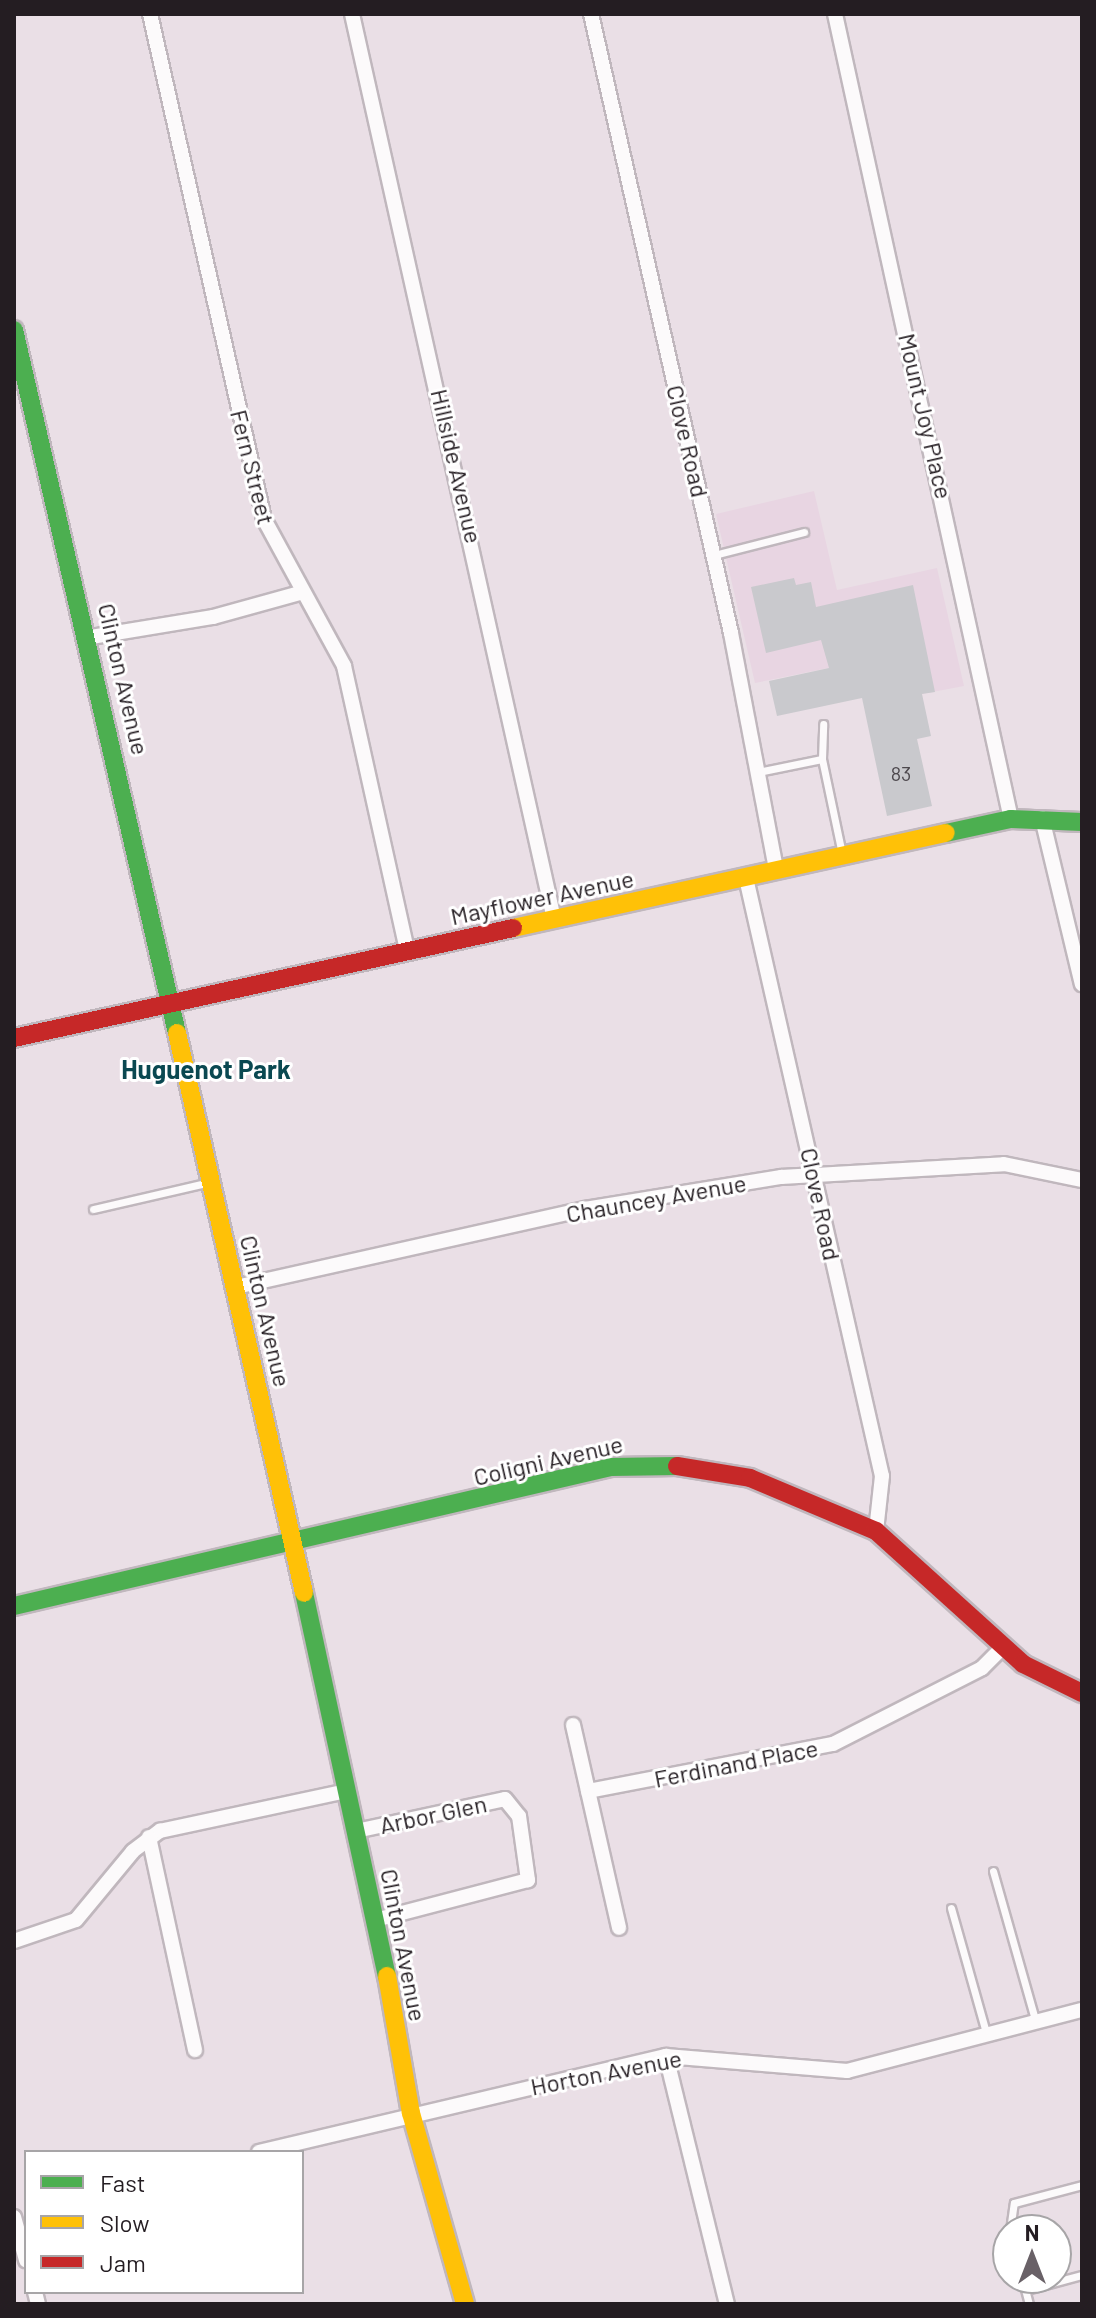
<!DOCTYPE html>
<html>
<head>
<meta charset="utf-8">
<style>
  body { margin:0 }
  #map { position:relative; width:1096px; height:2318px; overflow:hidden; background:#eadfe6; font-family:Barlow,sans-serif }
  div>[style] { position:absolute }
  .built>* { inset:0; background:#e8d5e2 }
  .building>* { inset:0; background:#c9c9cd }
  .roads { filter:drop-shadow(2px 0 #c0b7bd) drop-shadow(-2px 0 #c0b7bd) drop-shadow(0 2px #c0b7bd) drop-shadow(0 -2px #c0b7bd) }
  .lane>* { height:7px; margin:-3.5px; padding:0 3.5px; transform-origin:3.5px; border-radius:3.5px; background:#fcfafb }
  .street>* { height:14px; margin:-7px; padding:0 7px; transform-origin:7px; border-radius:7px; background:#fcfafb }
  .fast>* { height:18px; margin:-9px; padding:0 9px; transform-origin:9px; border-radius:9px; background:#4caf50 }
  .slow>* { height:18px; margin:-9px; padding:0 9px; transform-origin:9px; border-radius:9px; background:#ffc107 }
  .jam>* { height:18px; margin:-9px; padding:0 9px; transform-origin:9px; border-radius:9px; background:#c62828 }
  span { translate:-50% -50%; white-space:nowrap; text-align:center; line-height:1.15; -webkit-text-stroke:6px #fff; paint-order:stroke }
  .number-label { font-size:20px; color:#4d484d }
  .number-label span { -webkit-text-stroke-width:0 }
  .street-label { font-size:24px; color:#241d22 }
  .neighbourhood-label { font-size:26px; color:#0a4851; font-weight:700 }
  .frame { position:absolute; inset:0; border:16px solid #241d22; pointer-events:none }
  .legend { position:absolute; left:24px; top:2150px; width:280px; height:144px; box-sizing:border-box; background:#fff; border:2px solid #a7a5a7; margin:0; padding:10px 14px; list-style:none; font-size:24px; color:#241d22 }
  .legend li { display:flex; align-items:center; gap:16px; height:40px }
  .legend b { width:40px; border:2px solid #a7a5a7 }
  .north { position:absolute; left:992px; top:2214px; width:80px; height:80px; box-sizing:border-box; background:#fff; border:2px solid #a7a5a7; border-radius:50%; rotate:0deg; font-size:22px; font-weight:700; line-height:32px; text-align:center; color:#241d22 }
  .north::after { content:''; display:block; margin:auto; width:28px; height:36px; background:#696167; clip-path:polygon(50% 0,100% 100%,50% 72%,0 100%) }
</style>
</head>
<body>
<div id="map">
  <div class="built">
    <i style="clip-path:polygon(814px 491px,837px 590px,937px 568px,964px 686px,906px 697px,843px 665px,755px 683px,716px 514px)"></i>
  </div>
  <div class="building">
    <i style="clip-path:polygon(794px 578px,796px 585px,811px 582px,816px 607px,913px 585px,935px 692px,922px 694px,931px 736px,917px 739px,932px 806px,887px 816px,862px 698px,777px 716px,769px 681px,829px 668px,821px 640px,766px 653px,751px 587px)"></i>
  </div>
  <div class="roads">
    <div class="lane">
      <i style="left:714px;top:555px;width:93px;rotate:-14.3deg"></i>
      <i style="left:822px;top:759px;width:35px;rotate:-88deg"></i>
      <i style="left:758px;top:772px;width:65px;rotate:-11.5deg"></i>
      <i style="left:822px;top:759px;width:97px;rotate:78.1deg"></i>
      <i style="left:93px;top:1209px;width:120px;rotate:-13deg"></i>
      <i style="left:993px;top:1871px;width:158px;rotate:74.2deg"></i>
      <i style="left:951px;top:1908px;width:133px;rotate:74.3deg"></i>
      <i style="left:1010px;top:2230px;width:27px;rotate:-82deg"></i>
      <i style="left:1014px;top:2203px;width:70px;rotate:-14.8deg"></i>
      <i style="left:1022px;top:2278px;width:27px;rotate:75deg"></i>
      <i style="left:1026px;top:2290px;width:58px;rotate:-15deg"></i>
    </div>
    <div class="street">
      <i style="left:150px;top:14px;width:518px;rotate:77.28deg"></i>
      <i style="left:264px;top:519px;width:167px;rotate:61.4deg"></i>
      <i style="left:344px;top:666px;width:291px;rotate:77.5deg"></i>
      <i style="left:352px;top:14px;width:927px;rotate:77.42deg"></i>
      <i style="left:591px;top:14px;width:635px;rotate:77.26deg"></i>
      <i style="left:731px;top:633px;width:241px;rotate:79.2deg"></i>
      <i style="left:835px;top:14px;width:824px;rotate:77.67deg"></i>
      <i style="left:91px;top:637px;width:124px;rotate:-9.3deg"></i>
      <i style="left:213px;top:617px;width:90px;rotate:-15.4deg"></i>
      <i style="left:1042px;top:818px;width:171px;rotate:76.5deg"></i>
      <i style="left:746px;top:878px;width:613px;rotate:77.19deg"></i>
      <i style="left:882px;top:1476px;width:55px;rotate:96.2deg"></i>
      <i style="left:236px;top:1287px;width:358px;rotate:-12.6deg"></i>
      <i style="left:585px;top:1209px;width:199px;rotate:-9.3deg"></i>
      <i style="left:781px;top:1177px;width:223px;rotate:-3.3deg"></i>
      <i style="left:1004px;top:1164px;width:80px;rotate:11.6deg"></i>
      <i style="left:573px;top:1725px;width:208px;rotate:77.2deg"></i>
      <i style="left:588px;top:1791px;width:249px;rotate:-10.9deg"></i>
      <i style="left:833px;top:1744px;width:167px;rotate:-27deg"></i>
      <i style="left:982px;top:1668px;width:30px;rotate:-45deg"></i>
      <i style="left:356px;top:1831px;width:152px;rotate:-12.1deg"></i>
      <i style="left:505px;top:1799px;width:22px;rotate:51deg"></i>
      <i style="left:519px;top:1816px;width:65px;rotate:82deg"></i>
      <i style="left:528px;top:1880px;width:157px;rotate:165.3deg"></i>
      <i style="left:149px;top:1837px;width:218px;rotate:77.8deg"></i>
      <i style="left:14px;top:1941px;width:65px;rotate:-18.7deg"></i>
      <i style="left:76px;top:1920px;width:89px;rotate:-50.4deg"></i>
      <i style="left:133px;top:1851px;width:34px;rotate:-37deg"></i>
      <i style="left:160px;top:1831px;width:191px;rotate:-12.1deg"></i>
      <i style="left:666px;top:2056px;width:255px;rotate:76.2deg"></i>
      <i style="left:259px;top:2152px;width:418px;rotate:-13.3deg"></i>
      <i style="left:666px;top:2056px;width:182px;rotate:4.7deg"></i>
      <i style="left:847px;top:2071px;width:243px;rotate:-14.6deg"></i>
      <i style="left:14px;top:2217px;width:45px;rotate:74.4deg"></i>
      <i style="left:35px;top:2292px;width:12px;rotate:76deg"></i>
    </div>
    <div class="fast">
      <i style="left:14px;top:330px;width:722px;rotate:76.95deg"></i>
      <i style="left:946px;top:833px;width:66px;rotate:-12.2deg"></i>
      <i style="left:1011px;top:819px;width:71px;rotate:2.4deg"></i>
      <i style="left:304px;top:1593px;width:392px;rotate:77.8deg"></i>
      <i style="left:14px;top:1606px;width:613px;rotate:-13.11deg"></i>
      <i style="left:611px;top:1467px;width:66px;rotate:-0.9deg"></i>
    </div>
    <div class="slow">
      <i style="left:513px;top:928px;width:443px;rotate:-12.4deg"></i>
      <i style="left:177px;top:1033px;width:574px;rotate:77.22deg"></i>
      <i style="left:387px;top:1976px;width:139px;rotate:80.1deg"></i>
      <i style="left:411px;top:2113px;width:198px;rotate:74.2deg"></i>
    </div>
    <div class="jam">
      <i style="left:14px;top:1038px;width:511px;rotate:-12.43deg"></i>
      <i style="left:677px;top:1466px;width:74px;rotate:9.3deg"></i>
      <i style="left:750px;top:1478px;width:137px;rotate:22.8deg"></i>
      <i style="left:876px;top:1531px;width:198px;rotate:42.1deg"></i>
      <i style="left:1023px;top:1664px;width:66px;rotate:26.2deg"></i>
    </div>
  </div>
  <div class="number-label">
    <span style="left:901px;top:773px">83</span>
  </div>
  <div class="street-label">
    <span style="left:926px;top:416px;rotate:77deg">Mount Joy Place</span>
    <span style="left:688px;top:441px;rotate:77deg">Clove Road</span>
    <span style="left:457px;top:466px;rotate:77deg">Hillside Avenue</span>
    <span style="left:253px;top:467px;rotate:76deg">Fern Street</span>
    <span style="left:124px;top:679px;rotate:77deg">Clinton Avenue</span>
    <span style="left:542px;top:897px;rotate:-12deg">Mayflower Avenue</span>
    <span style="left:656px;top:1198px;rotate:-10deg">Chauncey Avenue</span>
    <span style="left:821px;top:1204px;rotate:78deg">Clove Road</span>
    <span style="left:266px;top:1311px;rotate:77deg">Clinton Avenue</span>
    <span style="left:548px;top:1460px;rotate:-13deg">Coligni Avenue</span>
    <span style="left:736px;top:1763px;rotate:-11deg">Ferdinand Place</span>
    <span style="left:433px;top:1814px;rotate:-12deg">Arbor Glen</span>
    <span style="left:404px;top:1945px;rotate:79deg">Clinton Avenue</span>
    <span style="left:606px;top:2072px;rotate:-11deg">Horton Avenue</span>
  </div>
  <div class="neighbourhood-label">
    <span style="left:206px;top:1069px">Huguenot Park</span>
  </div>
  <div class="frame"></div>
  <ul class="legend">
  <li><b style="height:10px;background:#4caf50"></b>Fast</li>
  <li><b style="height:10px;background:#ffc107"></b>Slow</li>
  <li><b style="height:10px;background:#c62828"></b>Jam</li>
  </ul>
  <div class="north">N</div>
</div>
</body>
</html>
